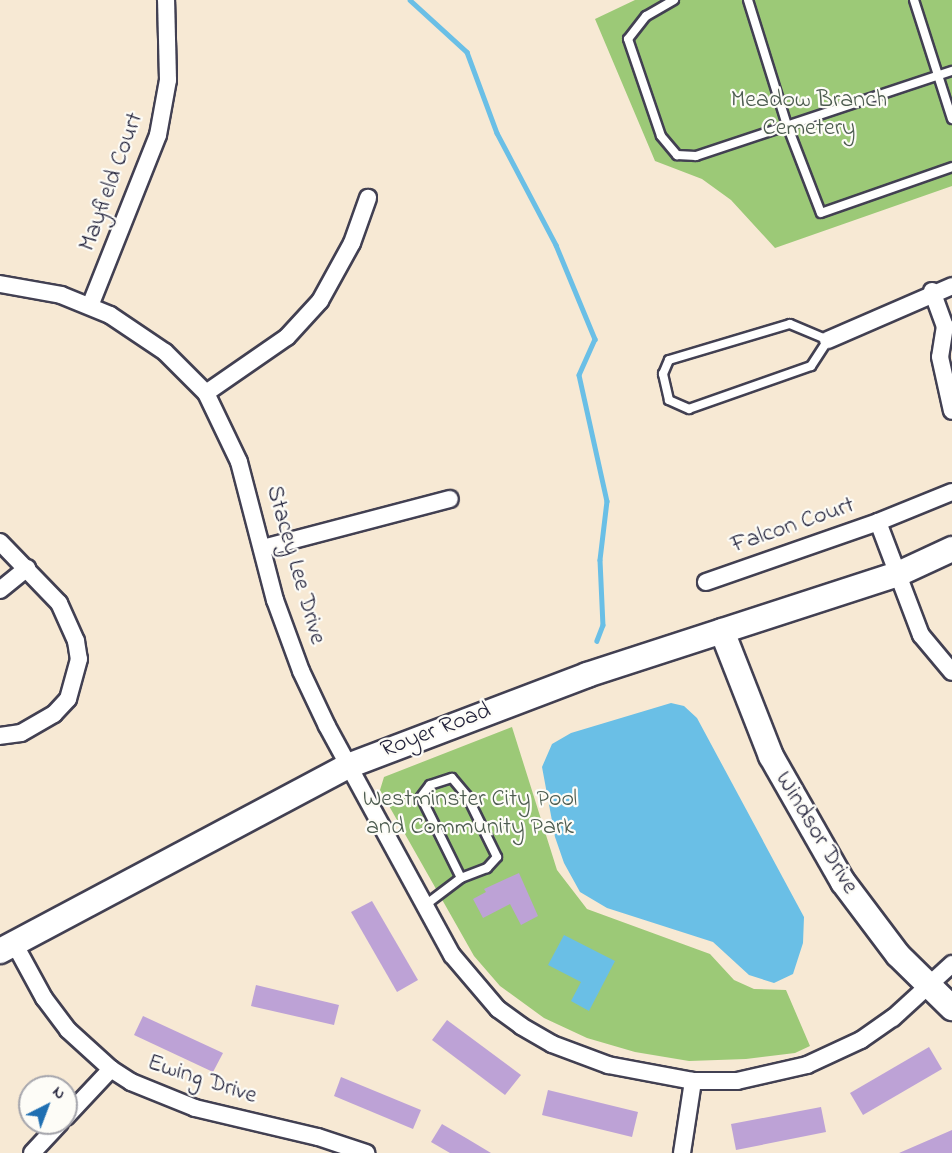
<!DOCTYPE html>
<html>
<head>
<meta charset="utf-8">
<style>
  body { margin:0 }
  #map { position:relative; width:952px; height:1153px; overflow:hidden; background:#f7e9d4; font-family:"Indie Flower",sans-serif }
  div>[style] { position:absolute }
  .green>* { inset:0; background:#9cc977 }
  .water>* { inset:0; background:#6abfe6 }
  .stream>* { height:4.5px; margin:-2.25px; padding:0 2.25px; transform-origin:2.25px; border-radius:2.25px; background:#6abfe6 }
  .building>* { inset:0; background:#bda2d6 }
  .roads { filter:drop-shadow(2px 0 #424052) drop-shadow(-2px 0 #424052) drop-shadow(0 2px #424052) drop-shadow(0 -2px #424052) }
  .lane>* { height:8px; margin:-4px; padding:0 4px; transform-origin:4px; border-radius:4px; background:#fff }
  .street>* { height:16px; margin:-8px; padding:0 8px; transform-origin:8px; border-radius:8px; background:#fff }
  .secondary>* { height:24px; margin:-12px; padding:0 12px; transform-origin:12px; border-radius:12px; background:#fff }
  span { translate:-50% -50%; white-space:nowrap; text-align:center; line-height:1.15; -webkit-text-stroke:4.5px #fdfcf7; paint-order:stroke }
  .park-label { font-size:24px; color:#4d5c50 }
  .street-label { font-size:24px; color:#22223b }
  .north { position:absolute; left:18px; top:1075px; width:60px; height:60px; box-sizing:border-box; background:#fdfcf7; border:2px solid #a5a5ac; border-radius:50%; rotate:42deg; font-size:16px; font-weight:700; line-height:24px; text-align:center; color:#22223b }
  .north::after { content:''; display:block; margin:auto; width:21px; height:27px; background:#1f6fb2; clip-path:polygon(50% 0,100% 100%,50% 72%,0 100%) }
</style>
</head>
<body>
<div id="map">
  <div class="green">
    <i style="clip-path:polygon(635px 0,952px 0,952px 186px,775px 248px,731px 200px,702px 179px,655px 161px,595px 19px)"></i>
    <i style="clip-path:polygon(512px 727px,557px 870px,587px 909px,710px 954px,734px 980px,754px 989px,786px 990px,810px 1046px,795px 1053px,746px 1059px,689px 1061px,635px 1052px,587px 1038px,544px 1018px,500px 986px,474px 956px,380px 790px,384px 777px)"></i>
  </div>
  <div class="water">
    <i style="clip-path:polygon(671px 703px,684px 706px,697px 718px,804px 917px,803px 943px,793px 974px,774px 983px,749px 975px,713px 942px,607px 908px,580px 892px,564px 863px,555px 837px,542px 767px,552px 744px,571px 733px)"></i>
    <i style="clip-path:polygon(564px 935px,615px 961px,589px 1011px,571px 1001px,581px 982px,548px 965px)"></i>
  </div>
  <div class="stream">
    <i style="left:410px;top:0;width:77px;rotate:42.4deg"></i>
    <i style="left:467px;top:52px;width:86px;rotate:69.7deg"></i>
    <i style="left:497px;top:133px;width:127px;rotate:62.2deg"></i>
    <i style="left:556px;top:245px;width:102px;rotate:67.5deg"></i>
    <i style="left:595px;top:339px;width:39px;rotate:114deg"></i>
    <i style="left:579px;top:375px;width:129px;rotate:77.5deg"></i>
    <i style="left:607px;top:501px;width:59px;rotate:96.8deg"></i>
    <i style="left:600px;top:560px;width:65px;rotate:87.4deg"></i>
    <i style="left:603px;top:625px;width:17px;rotate:111deg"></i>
  </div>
  <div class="building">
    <i style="clip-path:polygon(519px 873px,538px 916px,521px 925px,510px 904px,483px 918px,473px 899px,486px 892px,484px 889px)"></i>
    <i style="clip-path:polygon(372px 901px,418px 980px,397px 992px,351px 912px)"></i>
    <i style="clip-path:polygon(256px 985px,339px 1005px,334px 1025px,251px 1006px)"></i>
    <i style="clip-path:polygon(143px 1016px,223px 1053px,213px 1072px,134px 1035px)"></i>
    <i style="clip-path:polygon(447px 1020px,521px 1075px,505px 1095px,432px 1040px)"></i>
    <i style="clip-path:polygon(929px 1047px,942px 1069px,863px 1115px,850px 1093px)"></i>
    <i style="clip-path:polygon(341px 1077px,421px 1110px,413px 1129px,334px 1096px)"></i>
    <i style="clip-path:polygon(548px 1090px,638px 1112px,632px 1137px,542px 1115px)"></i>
    <i style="clip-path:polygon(821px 1107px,826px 1132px,736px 1150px,731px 1124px)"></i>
    <i style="clip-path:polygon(442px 1124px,466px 1138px,491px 1153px,450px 1153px,431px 1142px)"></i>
    <i style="clip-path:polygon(952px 1130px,952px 1153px,899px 1153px,929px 1140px)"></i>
  </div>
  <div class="roads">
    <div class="lane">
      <i style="left:674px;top:0;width:32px;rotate:150deg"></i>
      <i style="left:646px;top:16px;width:29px;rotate:128deg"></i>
      <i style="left:628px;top:39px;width:102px;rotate:71.2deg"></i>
      <i style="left:661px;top:136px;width:25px;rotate:50deg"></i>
      <i style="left:677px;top:155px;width:19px;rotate:3deg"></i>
      <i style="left:696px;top:156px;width:270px;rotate:-18.4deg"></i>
      <i style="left:748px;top:0;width:131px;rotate:72.7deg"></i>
      <i style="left:787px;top:125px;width:94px;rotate:68.9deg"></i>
      <i style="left:821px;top:213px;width:139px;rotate:-19.3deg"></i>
      <i style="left:914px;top:0;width:125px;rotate:72.3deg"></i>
      <i style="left:790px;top:324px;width:41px;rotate:22.8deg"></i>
      <i style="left:828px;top:340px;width:31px;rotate:123deg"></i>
      <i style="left:811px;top:366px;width:129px;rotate:160.6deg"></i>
      <i style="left:689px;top:409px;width:22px;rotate:-156deg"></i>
      <i style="left:669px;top:400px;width:27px;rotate:-103deg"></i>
      <i style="left:663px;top:374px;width:15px;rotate:-67deg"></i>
      <i style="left:669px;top:360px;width:126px;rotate:-16.6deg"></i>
      <i style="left:424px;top:906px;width:46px;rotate:-37.1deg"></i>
      <i style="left:461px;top:878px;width:90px;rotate:-116.3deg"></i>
      <i style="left:421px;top:797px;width:15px;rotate:-53deg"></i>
      <i style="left:430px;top:785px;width:23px;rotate:-18deg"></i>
      <i style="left:452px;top:778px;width:23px;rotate:50deg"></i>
      <i style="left:467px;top:796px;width:68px;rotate:63.8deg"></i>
      <i style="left:497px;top:857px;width:15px;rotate:132deg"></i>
      <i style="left:487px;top:868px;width:28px;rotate:159deg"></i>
    </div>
    <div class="street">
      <i style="left:0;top:284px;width:62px;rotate:10.2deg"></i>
      <i style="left:61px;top:295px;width:53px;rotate:22.2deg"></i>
      <i style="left:110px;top:315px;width:66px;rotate:33.9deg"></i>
      <i style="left:165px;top:352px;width:58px;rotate:45deg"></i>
      <i style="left:206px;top:393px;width:76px;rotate:64.4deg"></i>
      <i style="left:239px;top:462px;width:143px;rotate:75.4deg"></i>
      <i style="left:275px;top:600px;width:76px;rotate:69.9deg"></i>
      <i style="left:301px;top:671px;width:61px;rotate:64.7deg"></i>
      <i style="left:327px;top:726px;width:261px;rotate:61.4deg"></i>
      <i style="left:452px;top:955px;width:71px;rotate:49.6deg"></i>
      <i style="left:498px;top:1009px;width:29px;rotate:36deg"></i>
      <i style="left:521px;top:1026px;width:36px;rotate:30deg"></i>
      <i style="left:552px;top:1044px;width:60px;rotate:20.6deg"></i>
      <i style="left:608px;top:1065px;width:86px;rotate:10.7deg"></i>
      <i style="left:693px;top:1081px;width:44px"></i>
      <i style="left:737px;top:1081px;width:72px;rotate:-12.9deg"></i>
      <i style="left:807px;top:1065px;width:60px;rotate:-24.8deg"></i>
      <i style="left:861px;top:1040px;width:39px;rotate:-35deg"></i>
      <i style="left:893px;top:1018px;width:80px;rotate:-42.5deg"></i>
      <i style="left:932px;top:291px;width:37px;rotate:70deg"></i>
      <i style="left:945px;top:326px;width:31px;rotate:99deg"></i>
      <i style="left:940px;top:357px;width:55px;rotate:77.5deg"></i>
      <i style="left:90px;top:306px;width:184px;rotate:-68.3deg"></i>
      <i style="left:158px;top:135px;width:56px;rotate:-79.7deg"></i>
      <i style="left:168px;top:80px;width:80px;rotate:-91.4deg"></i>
      <i style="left:828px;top:340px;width:135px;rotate:-23.5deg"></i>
      <i style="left:206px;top:393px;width:98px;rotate:-34.7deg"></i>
      <i style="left:287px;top:337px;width:49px;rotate:-47.5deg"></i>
      <i style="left:320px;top:301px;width:66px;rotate:-61.1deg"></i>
      <i style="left:352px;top:243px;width:48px;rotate:-70.4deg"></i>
      <i style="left:878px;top:522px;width:121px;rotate:69.2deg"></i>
      <i style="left:921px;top:635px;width:48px;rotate:50deg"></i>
      <i style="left:0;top:542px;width:85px;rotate:46deg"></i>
      <i style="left:59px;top:603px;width:42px;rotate:65.9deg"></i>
      <i style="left:76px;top:641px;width:18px;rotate:81deg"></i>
      <i style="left:79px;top:659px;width:41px;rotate:105.4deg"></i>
      <i style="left:68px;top:699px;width:21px;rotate:133deg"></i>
      <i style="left:54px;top:714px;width:38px;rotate:150deg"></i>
      <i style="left:21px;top:733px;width:21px;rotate:172deg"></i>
      <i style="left:263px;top:548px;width:193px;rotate:-14.7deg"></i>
      <i style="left:706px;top:582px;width:182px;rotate:-19.2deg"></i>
      <i style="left:878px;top:522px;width:80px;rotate:-22.1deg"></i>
      <i style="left:0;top:590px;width:35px;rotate:-39deg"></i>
      <i style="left:14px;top:943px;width:63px;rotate:61.4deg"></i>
      <i style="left:44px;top:998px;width:40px;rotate:53deg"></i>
      <i style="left:68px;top:1030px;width:58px;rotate:42.2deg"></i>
      <i style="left:111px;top:1069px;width:24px;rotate:33deg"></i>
      <i style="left:131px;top:1082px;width:69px;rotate:22.1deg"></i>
      <i style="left:195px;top:1108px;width:126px;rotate:13.3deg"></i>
      <i style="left:318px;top:1137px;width:51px;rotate:18.4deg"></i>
      <i style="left:66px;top:1117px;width:66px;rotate:-46.8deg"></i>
      <i style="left:32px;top:1153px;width:41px;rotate:-47deg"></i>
      <i style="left:682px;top:1153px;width:73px;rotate:-81.3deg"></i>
    </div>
    <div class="secondary">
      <i style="left:722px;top:631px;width:134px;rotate:68.6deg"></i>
      <i style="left:771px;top:756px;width:145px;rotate:60.3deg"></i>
      <i style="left:843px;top:882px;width:91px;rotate:53deg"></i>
      <i style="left:898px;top:955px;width:76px;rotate:44.5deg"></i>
      <i style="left:0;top:951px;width:394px;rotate:-28deg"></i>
      <i style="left:348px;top:766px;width:256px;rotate:-20.8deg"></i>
      <i style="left:587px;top:675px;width:327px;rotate:-18deg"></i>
      <i style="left:898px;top:574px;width:60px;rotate:-24.8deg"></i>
    </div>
  </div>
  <div class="park-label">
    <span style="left:809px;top:115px">Meadow Branch<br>Cemetery</span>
    <span style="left:470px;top:814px">Westminster City Pool<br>and Community Park</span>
  </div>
  <div class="street-label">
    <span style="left:112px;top:182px;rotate:-70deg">Mayfield Court</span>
    <span style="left:793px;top:526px;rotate:-19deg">Falcon Court</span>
    <span style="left:295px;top:565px;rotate:74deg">Stacey Lee Drive</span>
    <span style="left:436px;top:731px;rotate:-21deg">Royer Road</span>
    <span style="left:816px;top:833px;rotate:59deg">Windsor Drive</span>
    <span style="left:202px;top:1080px;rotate:18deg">Ewing Drive</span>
  </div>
  <div class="north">N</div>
</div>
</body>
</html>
